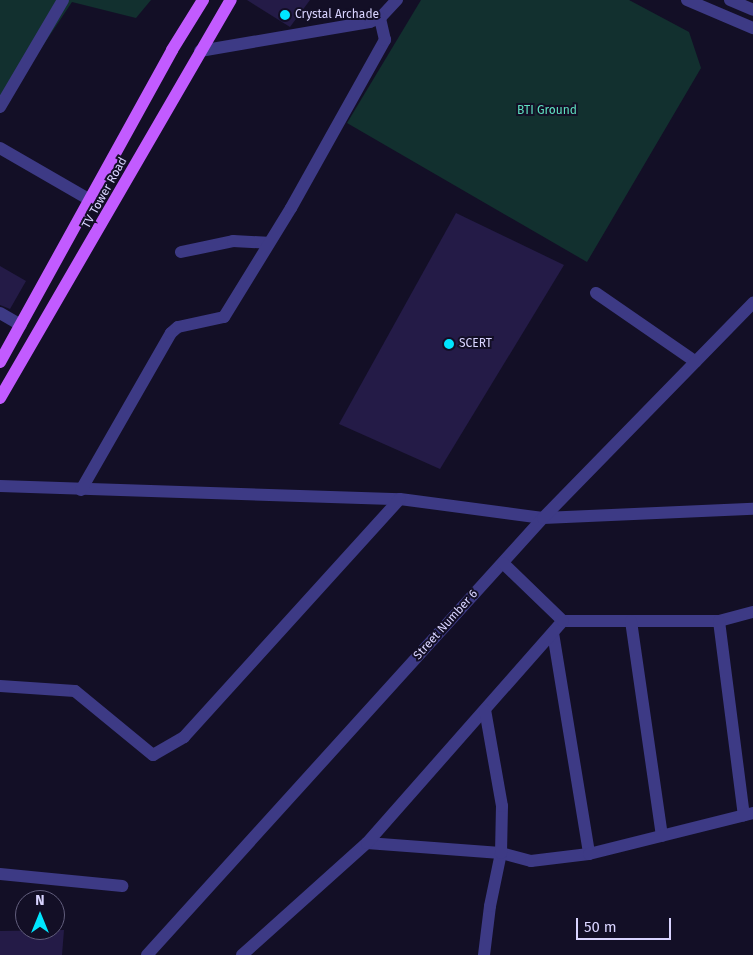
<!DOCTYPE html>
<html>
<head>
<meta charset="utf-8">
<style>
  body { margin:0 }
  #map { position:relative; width:753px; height:955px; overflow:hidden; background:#130f26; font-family:"Fira Sans",sans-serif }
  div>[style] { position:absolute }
  .green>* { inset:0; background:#12302f }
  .building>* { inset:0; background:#241b47 }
  .minor>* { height:12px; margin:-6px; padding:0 6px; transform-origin:6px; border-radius:6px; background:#3d3a85 }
  .major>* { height:12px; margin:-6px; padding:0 6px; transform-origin:6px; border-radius:6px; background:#c25bff }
  .dots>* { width:14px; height:14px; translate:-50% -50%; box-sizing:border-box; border:2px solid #130f26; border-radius:50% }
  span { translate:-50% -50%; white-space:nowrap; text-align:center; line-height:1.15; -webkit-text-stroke:4px #130f26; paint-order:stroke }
  .poi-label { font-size:12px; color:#d9d4ff }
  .left { translate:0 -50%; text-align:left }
  .park-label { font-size:12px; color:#5fe0c0 }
  .street-label { font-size:12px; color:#d9d4ff }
  .north { position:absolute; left:15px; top:890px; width:50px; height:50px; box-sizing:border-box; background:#130f26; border:1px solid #625e7d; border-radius:50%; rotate:0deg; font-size:14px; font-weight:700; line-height:20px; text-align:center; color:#d9d4ff }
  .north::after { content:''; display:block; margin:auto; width:18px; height:22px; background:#00e5ff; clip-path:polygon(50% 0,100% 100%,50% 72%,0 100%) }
  .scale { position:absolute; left:576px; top:918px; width:95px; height:22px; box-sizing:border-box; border:2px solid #d9d4ff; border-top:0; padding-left:6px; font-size:15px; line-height:18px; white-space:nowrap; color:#d9d4ff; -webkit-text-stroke:4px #130f26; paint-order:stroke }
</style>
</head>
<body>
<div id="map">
  <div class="green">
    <i style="clip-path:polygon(0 0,151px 0,136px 18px,72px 2px,0 110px)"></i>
    <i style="clip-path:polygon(421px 0,629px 0,689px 32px,701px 68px,587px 262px,347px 123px)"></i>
  </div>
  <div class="building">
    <i style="clip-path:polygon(247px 0,310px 0,290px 27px)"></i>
    <i style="clip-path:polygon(456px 213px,564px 265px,440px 469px,339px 424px)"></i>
    <i style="clip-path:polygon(0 266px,26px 281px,10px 309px,0 305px)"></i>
    <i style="clip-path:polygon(64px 930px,62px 955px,0 955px,0 931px)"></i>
  </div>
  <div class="minor">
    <i style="left:687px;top:0;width:72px;rotate:23deg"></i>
    <i style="left:730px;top:0;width:25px;rotate:23deg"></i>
    <i style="left:200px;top:51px;width:172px;rotate:-9.7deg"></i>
    <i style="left:370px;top:22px;width:11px;rotate:-22deg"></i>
    <i style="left:380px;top:18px;width:25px;rotate:-47deg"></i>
    <i style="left:0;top:107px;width:124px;rotate:-59.5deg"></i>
    <i style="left:0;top:148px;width:104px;rotate:30deg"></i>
    <i style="left:181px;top:252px;width:53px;rotate:-11.9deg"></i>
    <i style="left:233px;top:241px;width:34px;rotate:3deg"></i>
    <i style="left:596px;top:293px;width:121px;rotate:34.6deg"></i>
    <i style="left:0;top:313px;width:24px;rotate:30deg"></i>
    <i style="left:0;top:486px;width:400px;rotate:1.9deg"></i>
    <i style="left:400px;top:499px;width:144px;rotate:7.6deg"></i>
    <i style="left:543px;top:518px;width:210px;rotate:-2.5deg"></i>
    <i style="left:81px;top:490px;width:181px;rotate:-60.2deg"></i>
    <i style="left:171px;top:333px;width:9px;rotate:-41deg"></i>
    <i style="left:178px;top:327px;width:47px;rotate:-12.3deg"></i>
    <i style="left:224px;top:317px;width:128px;rotate:-58.4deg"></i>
    <i style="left:291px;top:208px;width:193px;rotate:-60.8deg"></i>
    <i style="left:385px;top:40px;width:23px;rotate:-103deg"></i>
    <i style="left:563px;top:621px;width:156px"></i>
    <i style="left:719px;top:621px;width:35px;rotate:-15deg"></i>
    <i style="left:631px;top:621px;width:217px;rotate:81.8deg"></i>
    <i style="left:719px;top:621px;width:196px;rotate:82.7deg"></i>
    <i style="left:553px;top:633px;width:224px;rotate:80.7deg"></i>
    <i style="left:0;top:686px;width:75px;rotate:3.8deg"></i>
    <i style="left:75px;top:691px;width:101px;rotate:39.4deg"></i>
    <i style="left:153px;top:755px;width:36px;rotate:-30deg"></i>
    <i style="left:184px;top:737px;width:321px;rotate:-47.8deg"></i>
    <i style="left:367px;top:843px;width:134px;rotate:4.3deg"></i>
    <i style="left:501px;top:853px;width:31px;rotate:15deg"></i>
    <i style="left:531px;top:861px;width:58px;rotate:-6.9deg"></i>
    <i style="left:589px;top:854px;width:169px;rotate:-14deg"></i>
    <i style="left:0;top:874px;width:123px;rotate:5.6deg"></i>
    <i style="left:147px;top:955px;width:590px;rotate:-47.82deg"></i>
    <i style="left:543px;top:518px;width:301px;rotate:-45.7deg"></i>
    <i style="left:242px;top:955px;width:168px;rotate:-41.9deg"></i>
    <i style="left:367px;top:843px;width:296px;rotate:-48.6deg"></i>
    <i style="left:563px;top:621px;width:83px;rotate:-136deg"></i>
    <i style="left:484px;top:955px;width:49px;rotate:-83deg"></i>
    <i style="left:490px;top:906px;width:54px;rotate:-78.3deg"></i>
    <i style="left:501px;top:853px;width:47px;rotate:-88.8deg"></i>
    <i style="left:502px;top:806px;width:97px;rotate:-100deg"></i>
  </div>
  <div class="major">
    <i style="left:0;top:362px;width:356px;rotate:-61.1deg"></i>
    <i style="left:172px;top:50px;width:59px;rotate:-58.2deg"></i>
    <i style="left:0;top:398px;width:460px;rotate:-59.9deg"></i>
  </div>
  <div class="dots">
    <i style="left:285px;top:15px;background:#00e5ff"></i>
    <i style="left:449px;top:344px;background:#00e5ff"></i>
  </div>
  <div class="poi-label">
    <span class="left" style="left:295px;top:15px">Crystal Archade</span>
    <span class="left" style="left:459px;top:344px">SCERT</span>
  </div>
  <div class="park-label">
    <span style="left:547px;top:111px">BTI Ground</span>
  </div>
  <div class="street-label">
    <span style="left:105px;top:193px;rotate:-61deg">TV Tower Road</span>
    <span style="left:446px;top:625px;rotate:-48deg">Street Number 6</span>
  </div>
  <div class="north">N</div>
  <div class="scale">50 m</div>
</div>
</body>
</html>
